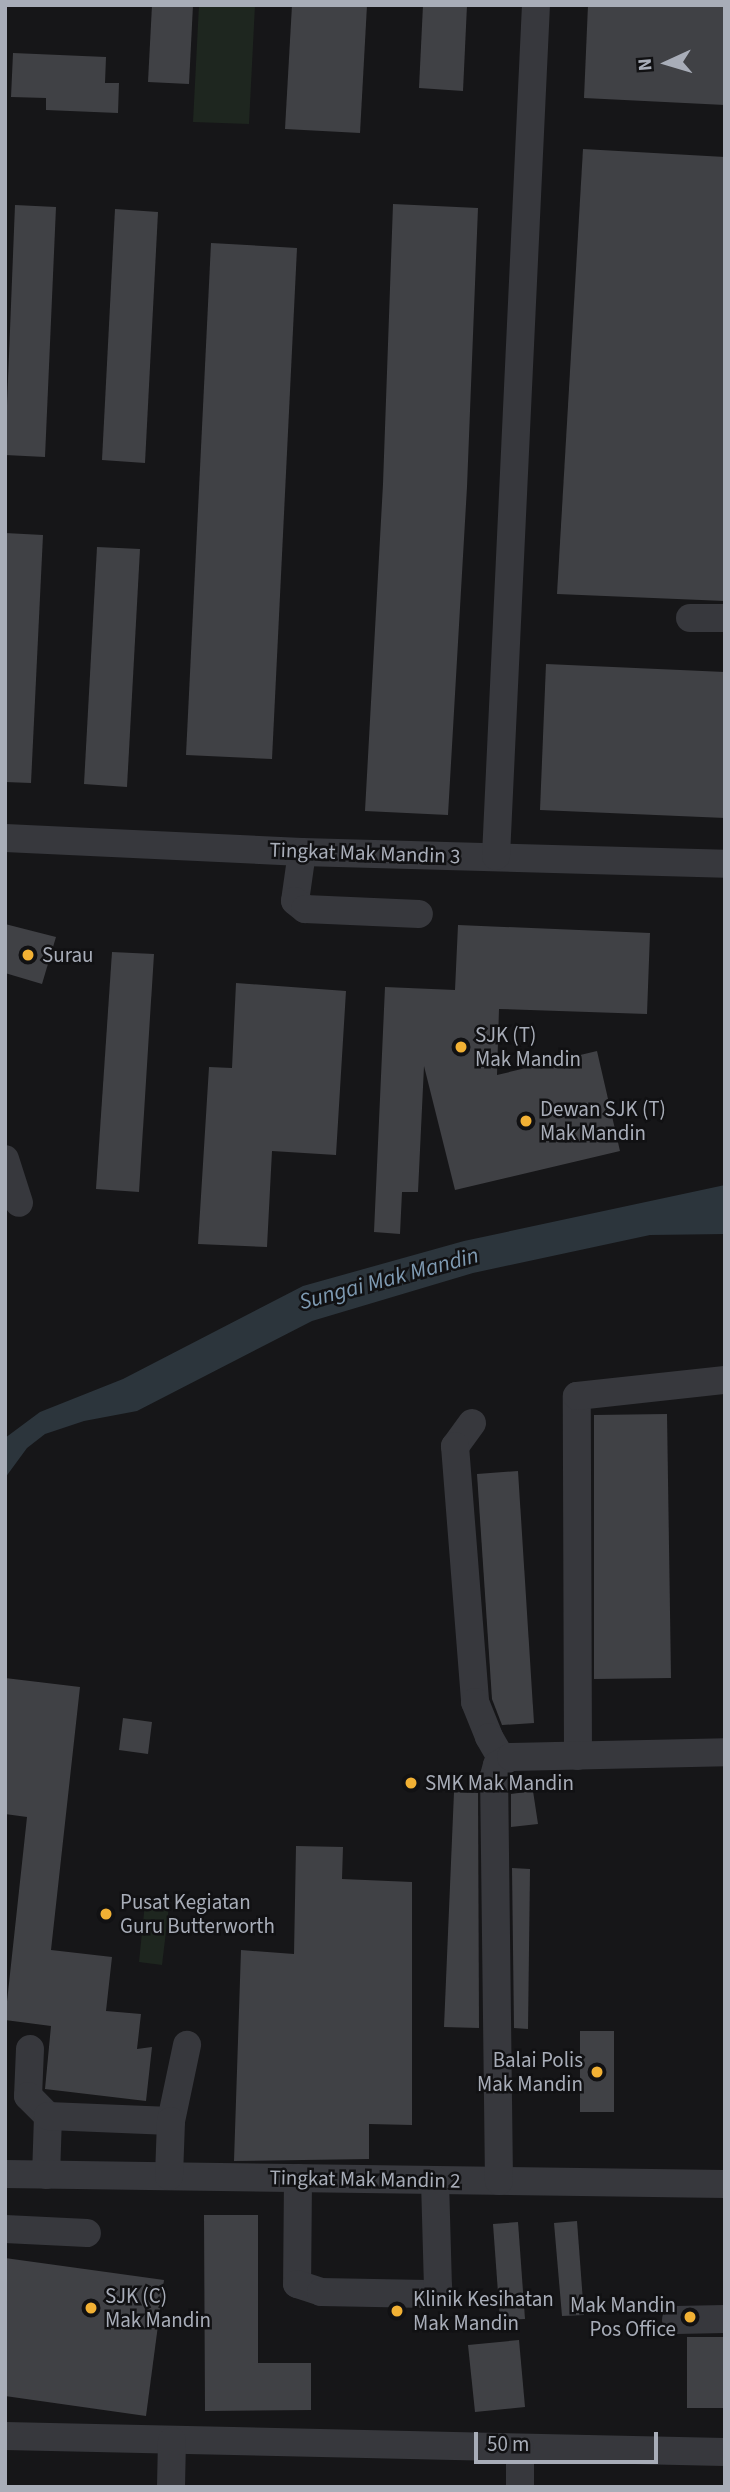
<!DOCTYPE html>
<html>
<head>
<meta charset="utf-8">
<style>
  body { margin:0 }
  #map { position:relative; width:730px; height:2492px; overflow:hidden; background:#161618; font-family:"Source Sans 3",sans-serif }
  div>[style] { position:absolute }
  .green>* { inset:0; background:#1e261f }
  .water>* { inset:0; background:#2c353c }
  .building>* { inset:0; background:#404145 }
  .minor>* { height:28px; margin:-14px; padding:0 14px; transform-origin:14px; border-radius:14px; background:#37383d }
  .dots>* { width:19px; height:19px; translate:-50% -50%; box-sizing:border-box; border:4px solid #111113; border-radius:50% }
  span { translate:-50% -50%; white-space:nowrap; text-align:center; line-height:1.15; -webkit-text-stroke:5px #111113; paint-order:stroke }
  .street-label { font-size:21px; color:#a8adb8 }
  .poi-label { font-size:21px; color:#a8adb8 }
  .left { translate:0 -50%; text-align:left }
  .right { translate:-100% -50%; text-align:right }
  .water-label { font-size:23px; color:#7f9bb3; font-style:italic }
  .frame { position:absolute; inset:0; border:7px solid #a8adb8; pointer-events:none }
  .north { position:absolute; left:632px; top:28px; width:70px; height:70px; -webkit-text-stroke:5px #111113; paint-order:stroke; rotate:266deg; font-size:19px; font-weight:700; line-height:28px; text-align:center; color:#a8adb8 }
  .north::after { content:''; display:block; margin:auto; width:24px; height:32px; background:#a8adb8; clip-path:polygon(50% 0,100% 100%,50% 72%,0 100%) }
  .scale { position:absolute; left:474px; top:2432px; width:184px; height:32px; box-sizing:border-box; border:4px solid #a8adb8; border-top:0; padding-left:9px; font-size:21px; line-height:24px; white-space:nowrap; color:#a8adb8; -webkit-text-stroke:5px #111113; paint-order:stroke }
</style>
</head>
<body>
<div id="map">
  <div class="green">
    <i style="clip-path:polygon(199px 5px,255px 5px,249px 124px,193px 122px)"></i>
    <i style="clip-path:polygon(145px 1903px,169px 1906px,162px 1965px,139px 1962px)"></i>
  </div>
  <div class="water">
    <i style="clip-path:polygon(725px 1185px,725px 1234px,650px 1235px,473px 1273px,312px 1321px,137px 1411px,84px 1421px,45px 1434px,27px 1448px,5px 1478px,5px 1438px,40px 1412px,123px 1379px,303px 1286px,464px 1241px)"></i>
  </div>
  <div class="building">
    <i style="clip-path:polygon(152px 5px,193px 5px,189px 84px,148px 82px)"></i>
    <i style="clip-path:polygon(292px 5px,367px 5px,360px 133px,285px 129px)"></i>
    <i style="clip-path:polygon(423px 5px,467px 5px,463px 91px,419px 88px)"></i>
    <i style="clip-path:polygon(588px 5px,725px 5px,725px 105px,584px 98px)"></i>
    <i style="clip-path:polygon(13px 53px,106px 57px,105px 83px,119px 83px,118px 113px,46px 110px,46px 98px,11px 97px)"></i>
    <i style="clip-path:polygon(583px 149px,725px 157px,725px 601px,557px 594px)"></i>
    <i style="clip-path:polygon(393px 204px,478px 208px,467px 487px,448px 815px,365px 811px,383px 484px)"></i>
    <i style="clip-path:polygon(15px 205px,56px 207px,45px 457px,5px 455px)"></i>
    <i style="clip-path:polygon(115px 209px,158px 212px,145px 463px,102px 460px)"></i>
    <i style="clip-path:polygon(211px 243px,297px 248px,272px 759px,186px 755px)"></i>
    <i style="clip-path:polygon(5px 533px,43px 535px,31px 783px,5px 782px)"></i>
    <i style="clip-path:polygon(97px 547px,140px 549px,127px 787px,84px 784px)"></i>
    <i style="clip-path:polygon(546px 664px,725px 672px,725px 818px,540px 810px)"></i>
    <i style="clip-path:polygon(5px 924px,56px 937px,42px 984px,5px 973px)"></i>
    <i style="clip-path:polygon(458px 925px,650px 933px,647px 1014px,499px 1009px,497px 1075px,597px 1051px,620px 1151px,455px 1190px,424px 1066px,418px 1192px,402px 1192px,400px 1234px,374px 1232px,385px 987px,455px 990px)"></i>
    <i style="clip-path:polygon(112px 952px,154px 954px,139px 1192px,96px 1189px)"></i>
    <i style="clip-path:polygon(236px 983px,346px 991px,336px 1155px,272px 1151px,267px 1247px,198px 1244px,209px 1067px,232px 1068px)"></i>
    <i style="clip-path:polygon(667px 1414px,671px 1678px,594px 1679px,594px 1415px)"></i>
    <i style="clip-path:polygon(518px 1471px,534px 1723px,502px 1725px,492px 1699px,477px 1474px)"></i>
    <i style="clip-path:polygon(5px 1678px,80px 1687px,51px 1950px,112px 1957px,106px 2011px,141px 2014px,137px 2049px,152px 2047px,146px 2101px,45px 2089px,51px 2026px,5px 2020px,27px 1817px,5px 1814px)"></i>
    <i style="clip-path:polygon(123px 1718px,152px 1722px,148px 1754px,119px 1750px)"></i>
    <i style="clip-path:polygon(533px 1791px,538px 1824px,511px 1827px,511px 1794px)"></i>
    <i style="clip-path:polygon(454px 1792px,478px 1793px,479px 2028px,444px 2027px)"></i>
    <i style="clip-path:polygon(296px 1846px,343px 1847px,342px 1879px,412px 1882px,412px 2125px,369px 2124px,369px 2159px,234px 2161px,241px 1950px,294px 1954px)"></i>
    <i style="clip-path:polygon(512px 1868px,530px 1869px,528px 2029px,514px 2028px)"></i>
    <i style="clip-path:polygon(580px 2031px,614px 2031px,614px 2112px,580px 2112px)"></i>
    <i style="clip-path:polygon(204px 2215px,258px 2215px,258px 2363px,311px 2363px,311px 2410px,205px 2411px)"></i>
    <i style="clip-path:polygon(577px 2221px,584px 2315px,562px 2316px,554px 2223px)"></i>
    <i style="clip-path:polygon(518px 2222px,525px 2319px,500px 2320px,493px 2224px)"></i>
    <i style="clip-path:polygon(5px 2258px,164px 2280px,146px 2416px,5px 2396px)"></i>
    <i style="clip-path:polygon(687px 2337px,725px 2337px,725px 2408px,687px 2408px)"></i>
    <i style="clip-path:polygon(519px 2340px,525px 2407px,475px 2412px,468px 2345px)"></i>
  </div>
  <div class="minor">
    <i style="left:690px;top:618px;width:35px"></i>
    <i style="left:5px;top:838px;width:297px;rotate:2.7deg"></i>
    <i style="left:302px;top:852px;width:423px;rotate:1.6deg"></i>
    <i style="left:302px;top:852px;width:49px;rotate:98.1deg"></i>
    <i style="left:295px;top:901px;width:13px;rotate:39deg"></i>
    <i style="left:305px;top:909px;width:114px;rotate:2.5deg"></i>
    <i style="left:496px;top:856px;width:852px;rotate:-87.31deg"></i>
    <i style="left:5px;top:1159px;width:46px;rotate:72.3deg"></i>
    <i style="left:472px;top:1423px;width:29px;rotate:126deg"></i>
    <i style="left:455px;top:1446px;width:257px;rotate:85.5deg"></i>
    <i style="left:475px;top:1702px;width:38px;rotate:68deg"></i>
    <i style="left:489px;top:1737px;width:28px;rotate:60deg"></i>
    <i style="left:578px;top:1756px;width:360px;rotate:-90.2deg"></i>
    <i style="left:577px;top:1396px;width:149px;rotate:-6.2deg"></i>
    <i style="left:30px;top:2049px;width:47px;rotate:92.4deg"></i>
    <i style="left:28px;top:2096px;width:28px;rotate:45deg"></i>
    <i style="left:48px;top:2116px;width:59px;rotate:91.9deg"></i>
    <i style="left:48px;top:2116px;width:123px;rotate:2.3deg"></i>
    <i style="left:171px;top:2121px;width:78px;rotate:-78.1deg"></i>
    <i style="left:5px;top:2174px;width:720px;rotate:0.8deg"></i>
    <i style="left:169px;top:2176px;width:55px;rotate:-87.9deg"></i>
    <i style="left:298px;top:2178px;width:106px;rotate:90.5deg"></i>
    <i style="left:297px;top:2284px;width:25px;rotate:18deg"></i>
    <i style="left:321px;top:2292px;width:107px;rotate:1.1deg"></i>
    <i style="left:428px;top:2294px;width:12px;rotate:-31deg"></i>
    <i style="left:438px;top:2288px;width:108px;rotate:-91.6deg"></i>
    <i style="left:499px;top:2181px;width:405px;rotate:-90.7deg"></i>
    <i style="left:494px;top:1776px;width:11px;rotate:-75deg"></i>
    <i style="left:497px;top:1765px;width:16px;rotate:-30deg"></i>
    <i style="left:511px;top:1757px;width:214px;rotate:-1.3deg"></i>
    <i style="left:5px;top:2229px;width:82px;rotate:2.8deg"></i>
    <i style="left:676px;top:2320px;width:49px;rotate:-1.2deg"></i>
    <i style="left:5px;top:2436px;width:720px;rotate:1.27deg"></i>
    <i style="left:520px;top:2449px;width:38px;rotate:90deg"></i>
    <i style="left:171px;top:2487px;width:46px;rotate:-88.8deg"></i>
  </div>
  <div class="dots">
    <i style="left:28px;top:955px;background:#f2b134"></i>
    <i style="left:461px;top:1047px;background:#f2b134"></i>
    <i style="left:526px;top:1121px;background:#f2b134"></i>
    <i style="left:411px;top:1783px;background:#f2b134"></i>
    <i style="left:106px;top:1914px;background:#f2b134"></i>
    <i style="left:597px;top:2072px;background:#f2b134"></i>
    <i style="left:91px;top:2308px;background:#f2b134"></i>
    <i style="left:397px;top:2311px;background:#f2b134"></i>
    <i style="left:690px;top:2317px;background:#f2b134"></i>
  </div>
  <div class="street-label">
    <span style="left:365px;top:853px;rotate:2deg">Tingkat Mak Mandin 3</span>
    <span style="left:365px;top:2179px;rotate:1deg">Tingkat Mak Mandin 2</span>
  </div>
  <div class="poi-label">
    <span class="left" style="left:42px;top:955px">Surau</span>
    <span class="left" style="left:475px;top:1047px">SJK (T)<br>Mak Mandin</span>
    <span class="left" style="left:540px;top:1121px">Dewan SJK (T)<br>Mak Mandin</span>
    <span class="left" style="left:425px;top:1783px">SMK Mak Mandin</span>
    <span class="left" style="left:120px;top:1914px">Pusat Kegiatan<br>Guru Butterworth</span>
    <span class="right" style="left:583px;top:2072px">Balai Polis<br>Mak Mandin</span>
    <span class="left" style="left:105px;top:2308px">SJK (C)<br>Mak Mandin</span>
    <span class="left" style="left:413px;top:2311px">Klinik Kesihatan<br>Mak Mandin</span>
    <span class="right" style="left:676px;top:2317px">Mak Mandin<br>Pos Office</span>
  </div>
  <div class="water-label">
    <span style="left:389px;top:1279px;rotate:-15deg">Sungai Mak Mandin</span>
  </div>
  <div class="frame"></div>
  <div class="north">N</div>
  <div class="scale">50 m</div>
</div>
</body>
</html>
